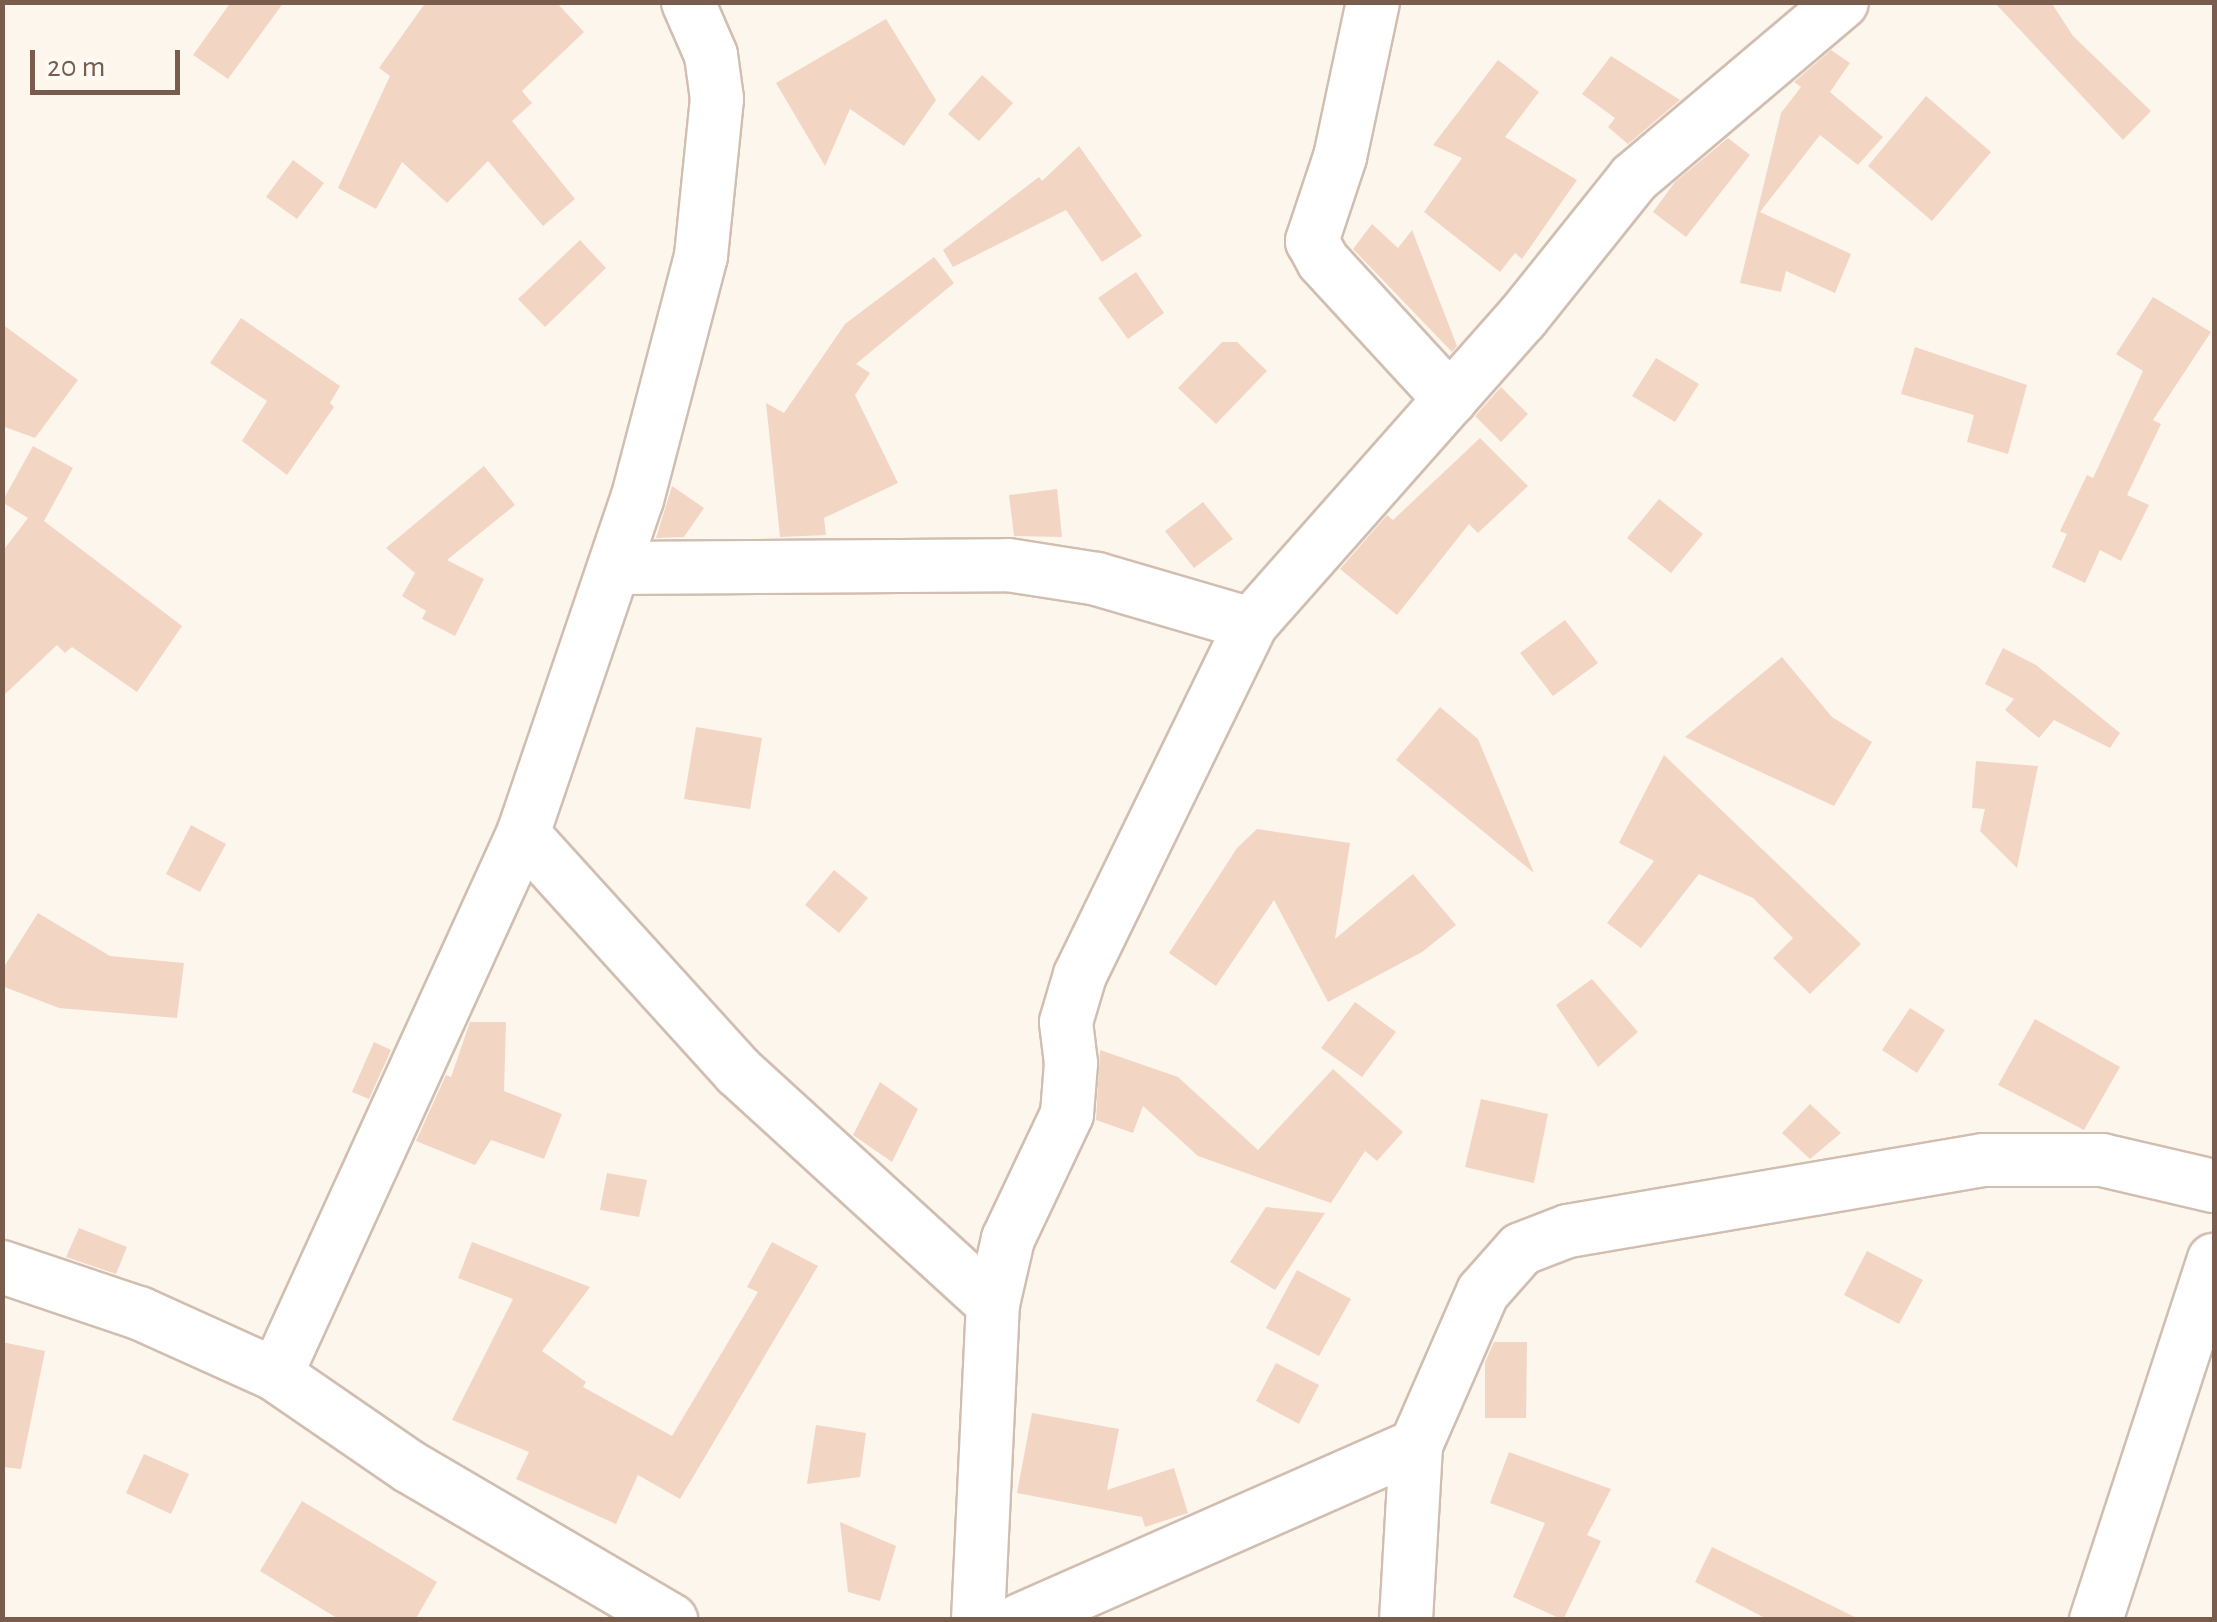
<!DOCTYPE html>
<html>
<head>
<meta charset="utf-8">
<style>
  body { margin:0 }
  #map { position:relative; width:2217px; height:1622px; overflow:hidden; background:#fdf6ec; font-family:"Alegreya Sans",sans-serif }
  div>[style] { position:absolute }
  .building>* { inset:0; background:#f3d5c3 }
  .roads { filter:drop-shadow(2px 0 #d1beb0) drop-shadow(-2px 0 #d1beb0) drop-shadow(0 2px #d1beb0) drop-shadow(0 -2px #d1beb0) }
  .street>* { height:52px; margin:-26px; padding:0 26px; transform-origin:26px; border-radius:26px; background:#fff }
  span { translate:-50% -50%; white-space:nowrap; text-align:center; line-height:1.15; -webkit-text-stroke:9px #fffaf3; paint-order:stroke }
  .frame { position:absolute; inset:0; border:5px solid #7a5c4d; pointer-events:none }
  .scale { position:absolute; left:30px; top:50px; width:150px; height:45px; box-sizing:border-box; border:5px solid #7a5c4d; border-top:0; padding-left:12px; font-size:30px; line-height:35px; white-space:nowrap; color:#7a5c4d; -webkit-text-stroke:8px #fffaf3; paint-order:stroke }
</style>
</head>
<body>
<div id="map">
  <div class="building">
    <i style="clip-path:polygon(231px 2px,284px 2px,228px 79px,193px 55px)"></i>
    <i style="clip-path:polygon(426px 2px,556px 2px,584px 32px,522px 91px,532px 103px,512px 121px,575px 199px,543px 226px,488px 161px,447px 203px,402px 162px,376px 209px,338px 188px,390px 76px,379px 68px)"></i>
    <i style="clip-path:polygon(1994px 2px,2051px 2px,2073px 36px,2151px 111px,2123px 140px)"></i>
    <i style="clip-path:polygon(886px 19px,936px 100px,904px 146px,850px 109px,825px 166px,776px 83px)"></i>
    <i style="clip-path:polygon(1831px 50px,1850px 63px,1830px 92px,1883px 137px,1858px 165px,1820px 135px,1760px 212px,1851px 254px,1835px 293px,1786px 271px,1781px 292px,1740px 283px,1781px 113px,1801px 87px,1794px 82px)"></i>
    <i style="clip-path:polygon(1611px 56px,1680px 100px,1628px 144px,1608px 127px,1615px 118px,1582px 94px)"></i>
    <i style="clip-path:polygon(1498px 60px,1539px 92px,1505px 137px,1577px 180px,1522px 259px,1515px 253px,1500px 272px,1424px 212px,1462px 158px,1433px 145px)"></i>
    <i style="clip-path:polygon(982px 75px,1013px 103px,979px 141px,948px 114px)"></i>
    <i style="clip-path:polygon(1926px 96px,1991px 152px,1932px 221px,1868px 166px)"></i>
    <i style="clip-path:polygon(1728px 138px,1750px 155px,1686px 237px,1653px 212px,1675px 182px)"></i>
    <i style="clip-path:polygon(1079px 146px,1142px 236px,1102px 262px,1066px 210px,953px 267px,943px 250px,1039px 177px,1042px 181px)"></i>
    <i style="clip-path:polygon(293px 160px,324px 183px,297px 219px,266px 197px)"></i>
    <i style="clip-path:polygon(1372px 224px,1398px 248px,1412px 230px,1457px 346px,1452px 352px,1353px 249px)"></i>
    <i style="clip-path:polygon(580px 240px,606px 268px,545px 327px,518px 299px)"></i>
    <i style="clip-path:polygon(934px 257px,954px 283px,856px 364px,870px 373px,855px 395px,898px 483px,824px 518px,826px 535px,780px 537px,766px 403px,784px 413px,845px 324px)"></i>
    <i style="clip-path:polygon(1136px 272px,1164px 313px,1128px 339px,1098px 298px)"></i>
    <i style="clip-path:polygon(2153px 297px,2211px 332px,2153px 420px,2161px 424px,2127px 495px,2149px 505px,2121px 561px,2100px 550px,2085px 583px,2052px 567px,2067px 534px,2060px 531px,2087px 475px,2093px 478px,2143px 371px,2116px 354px)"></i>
    <i style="clip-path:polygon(241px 318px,340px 386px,330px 403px,334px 407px,287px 475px,242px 441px,267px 401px,210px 363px)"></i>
    <i style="clip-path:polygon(2px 324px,78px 380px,35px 438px,2px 426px)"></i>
    <i style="clip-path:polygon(1222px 342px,1237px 342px,1267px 371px,1216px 424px,1178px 388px)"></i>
    <i style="clip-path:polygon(1915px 347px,2027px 385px,2008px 454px,1967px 442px,1974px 415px,1901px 394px)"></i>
    <i style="clip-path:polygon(1656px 358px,1699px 384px,1675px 422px,1632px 396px)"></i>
    <i style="clip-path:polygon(1501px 387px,1528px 414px,1501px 442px,1475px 416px)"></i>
    <i style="clip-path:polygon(1480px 438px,1528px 486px,1478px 533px,1469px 524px,1397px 615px,1340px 569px,1387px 515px,1393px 520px)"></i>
    <i style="clip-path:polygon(33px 446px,73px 468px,44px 521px,182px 626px,137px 692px,72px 647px,65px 653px,57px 645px,2px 697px,2px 552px,28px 518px,2px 502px)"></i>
    <i style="clip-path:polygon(484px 466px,515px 505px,447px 560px,484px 579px,455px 636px,422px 619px,426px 611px,402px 596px,415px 573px,386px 548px)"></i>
    <i style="clip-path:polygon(672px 486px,704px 508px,684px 537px,656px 538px)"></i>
    <i style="clip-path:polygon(1057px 489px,1062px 537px,1014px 536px,1009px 495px)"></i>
    <i style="clip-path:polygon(1659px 499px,1703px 534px,1671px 573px,1627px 538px)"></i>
    <i style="clip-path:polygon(1203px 502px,1233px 539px,1194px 568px,1165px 531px)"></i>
    <i style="clip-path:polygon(1565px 620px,1598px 663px,1553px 696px,1520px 653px)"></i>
    <i style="clip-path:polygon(2003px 648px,2036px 665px,2120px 733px,2110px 748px,2054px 720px,2039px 738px,2005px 710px,2014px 699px,1985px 684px)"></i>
    <i style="clip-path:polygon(1782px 657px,1832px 717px,1872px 742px,1834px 806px,1685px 737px)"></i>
    <i style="clip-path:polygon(1440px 707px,1478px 739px,1534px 873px,1396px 760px)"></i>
    <i style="clip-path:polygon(696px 727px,762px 738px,750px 809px,684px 799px)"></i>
    <i style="clip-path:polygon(1664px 755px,1861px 944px,1810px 994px,1773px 958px,1793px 938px,1753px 898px,1699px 874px,1641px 948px,1607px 923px,1654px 861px,1619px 843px)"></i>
    <i style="clip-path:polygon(1976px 761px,2038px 766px,2017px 868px,1980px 831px,1985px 809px,1972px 808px)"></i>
    <i style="clip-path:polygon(191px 825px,226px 844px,200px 892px,166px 874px)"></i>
    <i style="clip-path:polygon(1257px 829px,1350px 843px,1335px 939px,1413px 874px,1456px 925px,1422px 952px,1328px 1002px,1274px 900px,1216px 986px,1169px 953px,1237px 848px)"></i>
    <i style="clip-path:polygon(834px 870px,868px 898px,839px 933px,805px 905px)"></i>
    <i style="clip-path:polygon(38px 913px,110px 956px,184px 963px,177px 1018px,59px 1008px,2px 986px,2px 970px)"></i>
    <i style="clip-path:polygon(1592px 979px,1638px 1032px,1598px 1067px,1556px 1005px)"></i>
    <i style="clip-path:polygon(1355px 1002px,1396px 1032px,1362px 1077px,1321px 1048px)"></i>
    <i style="clip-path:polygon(1910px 1008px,1945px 1030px,1917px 1073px,1882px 1050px)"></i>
    <i style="clip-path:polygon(2035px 1019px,2120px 1067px,2084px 1130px,1998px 1085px)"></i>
    <i style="clip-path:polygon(470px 1022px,506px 1022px,504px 1091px,562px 1114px,544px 1159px,491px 1140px,475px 1165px,416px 1141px,446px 1075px,451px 1077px)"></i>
    <i style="clip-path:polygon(374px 1042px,391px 1050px,369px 1099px,352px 1092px)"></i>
    <i style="clip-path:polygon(1100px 1050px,1178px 1077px,1258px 1150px,1333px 1069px,1403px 1132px,1377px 1161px,1365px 1151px,1331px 1203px,1198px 1156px,1143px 1106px,1133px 1133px,1096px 1120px)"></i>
    <i style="clip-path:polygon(880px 1082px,918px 1109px,892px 1162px,853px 1135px)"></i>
    <i style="clip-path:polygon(1481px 1099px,1548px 1114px,1534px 1183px,1465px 1167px)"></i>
    <i style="clip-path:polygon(1810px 1104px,1841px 1133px,1810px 1159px,1782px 1133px)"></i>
    <i style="clip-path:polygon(607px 1173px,647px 1180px,639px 1217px,600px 1210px)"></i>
    <i style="clip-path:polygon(1266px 1207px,1325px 1213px,1275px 1290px,1230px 1262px)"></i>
    <i style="clip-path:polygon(79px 1228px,127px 1247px,116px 1274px,66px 1257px)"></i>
    <i style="clip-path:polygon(472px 1242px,590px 1287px,542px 1351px,586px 1382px,583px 1387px,672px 1436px,758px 1292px,747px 1287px,772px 1242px,818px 1266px,680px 1499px,638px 1475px,616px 1524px,516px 1479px,529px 1452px,452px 1420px,513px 1299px,458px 1278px)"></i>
    <i style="clip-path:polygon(1867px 1251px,1923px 1280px,1899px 1324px,1844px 1295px)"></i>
    <i style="clip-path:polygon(1297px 1270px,1351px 1299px,1319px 1356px,1266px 1328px)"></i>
    <i style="clip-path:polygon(2px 1342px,45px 1351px,21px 1469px,2px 1467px)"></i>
    <i style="clip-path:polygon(1494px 1342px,1527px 1342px,1526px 1418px,1485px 1418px,1485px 1362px)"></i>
    <i style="clip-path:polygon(1276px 1363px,1319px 1385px,1299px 1424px,1256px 1401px)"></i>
    <i style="clip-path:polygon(1032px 1413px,1119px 1429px,1107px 1490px,1174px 1468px,1188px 1513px,1145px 1527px,1142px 1517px,1017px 1493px)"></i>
    <i style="clip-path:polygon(816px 1425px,866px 1433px,860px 1477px,807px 1484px)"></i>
    <i style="clip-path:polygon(1509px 1452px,1611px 1489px,1587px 1535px,1601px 1541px,1563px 1620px,1513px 1597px,1545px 1523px,1490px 1503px)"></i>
    <i style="clip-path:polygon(144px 1454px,189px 1474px,171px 1514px,126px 1493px)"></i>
    <i style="clip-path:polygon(302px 1501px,437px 1582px,415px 1620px,340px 1620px,260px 1571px)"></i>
    <i style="clip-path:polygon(840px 1522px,896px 1546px,880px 1601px,848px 1592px)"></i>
    <i style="clip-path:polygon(1712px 1547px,1861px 1620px,1769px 1620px,1695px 1582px)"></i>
  </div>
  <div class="roads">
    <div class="street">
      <i style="left:1373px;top:2px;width:158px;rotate:102deg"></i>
      <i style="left:1340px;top:157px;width:89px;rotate:108.4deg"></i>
      <i style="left:1312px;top:241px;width:23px;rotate:61deg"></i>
      <i style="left:1323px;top:261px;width:188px;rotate:47.4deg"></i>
      <i style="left:614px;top:568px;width:394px;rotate:-0.4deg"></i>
      <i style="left:1008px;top:565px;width:90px;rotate:8.9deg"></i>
      <i style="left:1097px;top:579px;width:160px;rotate:16.3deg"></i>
      <i style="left:523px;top:834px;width:321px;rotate:47.8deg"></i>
      <i style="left:739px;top:1072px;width:344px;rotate:42.4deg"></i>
      <i style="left:2px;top:1267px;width:145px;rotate:18.6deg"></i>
      <i style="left:139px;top:1313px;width:150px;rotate:24.3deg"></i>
      <i style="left:276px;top:1375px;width:163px;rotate:34.5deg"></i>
      <i style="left:410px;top:1467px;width:303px;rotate:30.4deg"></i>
      <i style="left:276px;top:1375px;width:595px;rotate:-65.46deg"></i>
      <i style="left:523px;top:834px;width:353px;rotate:-71.2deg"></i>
      <i style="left:637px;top:500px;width:252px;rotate:-75.3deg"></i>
      <i style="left:701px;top:256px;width:158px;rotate:-84.2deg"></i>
      <i style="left:717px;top:99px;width:44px;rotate:-97.8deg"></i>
      <i style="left:711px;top:55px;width:58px;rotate:-113.5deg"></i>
      <i style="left:978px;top:1620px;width:316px;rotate:-87.3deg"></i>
      <i style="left:993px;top:1304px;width:67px;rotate:-77deg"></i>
      <i style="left:1008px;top:1239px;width:138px;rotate:-64.7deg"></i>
      <i style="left:1067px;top:1114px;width:51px;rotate:-85.5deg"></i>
      <i style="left:1071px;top:1063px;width:41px;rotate:-97deg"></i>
      <i style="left:1066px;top:1022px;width:49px;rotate:-73.4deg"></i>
      <i style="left:1080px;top:975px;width:390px;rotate:-64deg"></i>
      <i style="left:1251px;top:624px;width:409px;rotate:-48.5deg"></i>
      <i style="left:1522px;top:318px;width:179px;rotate:-51.3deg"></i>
      <i style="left:1634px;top:178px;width:272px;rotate:-40.2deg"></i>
      <i style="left:1020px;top:1620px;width:433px;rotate:-23.8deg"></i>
      <i style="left:1406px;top:1620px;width:175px;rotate:-86.7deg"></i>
      <i style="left:1416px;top:1445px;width:167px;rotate:-66.4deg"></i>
      <i style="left:1483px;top:1292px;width:57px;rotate:-48.5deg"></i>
      <i style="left:1521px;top:1249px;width:50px;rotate:-21deg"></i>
      <i style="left:1568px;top:1231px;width:422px;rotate:-9.7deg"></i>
      <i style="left:1984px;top:1160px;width:118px"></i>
      <i style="left:2102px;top:1160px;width:115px;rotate:13.1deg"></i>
      <i style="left:2096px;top:1620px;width:379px;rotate:-71.9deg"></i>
    </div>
  </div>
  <div class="frame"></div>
  <div class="scale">20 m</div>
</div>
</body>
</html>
